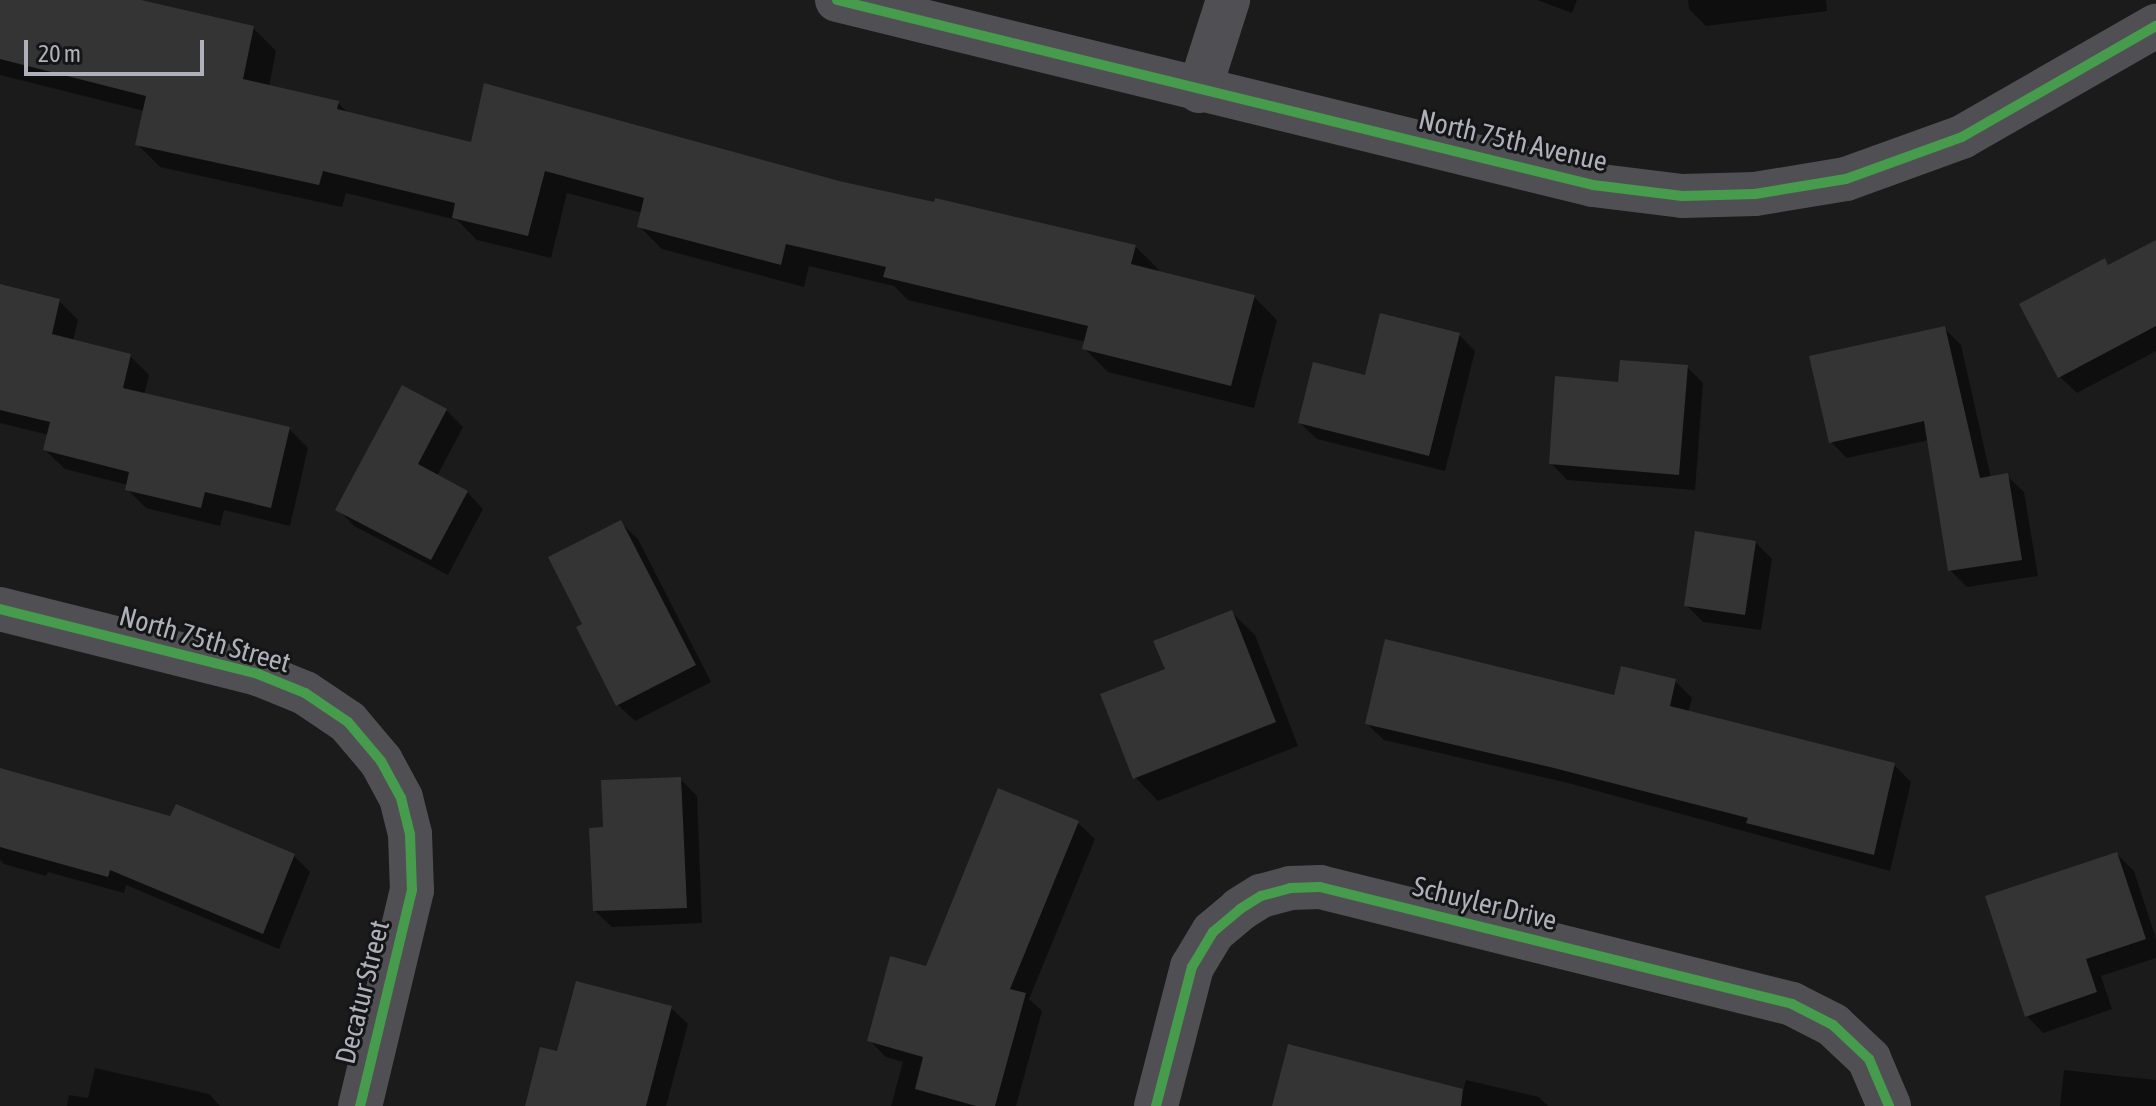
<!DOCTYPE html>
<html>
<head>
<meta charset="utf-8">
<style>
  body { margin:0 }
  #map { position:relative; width:2156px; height:1106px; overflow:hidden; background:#1b1b1b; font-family:"Asap Condensed",sans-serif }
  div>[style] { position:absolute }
  .shadow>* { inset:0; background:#0007 }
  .building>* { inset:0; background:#343435 }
  .minor>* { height:44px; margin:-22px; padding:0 22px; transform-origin:22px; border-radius:22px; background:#505054 }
  .cycleway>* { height:10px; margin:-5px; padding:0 5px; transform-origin:5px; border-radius:5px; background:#469c4c }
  span { translate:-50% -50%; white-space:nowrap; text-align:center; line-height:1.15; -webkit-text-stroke:6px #151517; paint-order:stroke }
  .street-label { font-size:28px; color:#aeb1ba }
  .scale { position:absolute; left:24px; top:40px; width:180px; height:36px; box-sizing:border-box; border:4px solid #aeb1ba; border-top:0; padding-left:10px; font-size:24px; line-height:28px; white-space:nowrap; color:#aeb1ba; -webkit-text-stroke:6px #151517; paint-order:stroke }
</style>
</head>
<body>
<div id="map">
  <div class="shadow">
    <i style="clip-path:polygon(0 0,122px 0,253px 28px,276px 51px,269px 87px,338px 103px,349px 114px,472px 144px,838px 183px,1135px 246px,1159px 270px,1158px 273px,1254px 297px,1277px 320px,1254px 408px,1108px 372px,1085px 349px,1086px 342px,908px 300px,894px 286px,809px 266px,804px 287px,662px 249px,639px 226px,642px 213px,567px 193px,551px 258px,477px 240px,457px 220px,346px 193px,342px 207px,160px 167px,137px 144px,144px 111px,0 75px)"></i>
    <i style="clip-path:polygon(1537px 0,1577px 0,1572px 13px)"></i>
    <i style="clip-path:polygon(1688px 0,1826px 0,1827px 11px,1706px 26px,1689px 9px)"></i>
    <i style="clip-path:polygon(2156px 242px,2156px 351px,2077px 393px,2060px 377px,2104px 261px,2110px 266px)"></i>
    <i style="clip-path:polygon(0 286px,59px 301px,78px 320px,73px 341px,130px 356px,149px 375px,144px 395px,289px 429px,308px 448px,290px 526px,224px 510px,220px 526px,146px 508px,127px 489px,128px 485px,65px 469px,45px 450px,49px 435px,0 423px)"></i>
    <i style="clip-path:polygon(1944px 328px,1961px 345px,1991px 478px,2007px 476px,2024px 492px,2038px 576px,1967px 587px,1950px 570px,1929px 440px,1847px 458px,1831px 442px)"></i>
    <i style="clip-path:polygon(1459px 335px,1475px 351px,1445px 471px,1317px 439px,1300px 423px,1366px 377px)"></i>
    <i style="clip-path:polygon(1687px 367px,1703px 383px,1695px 490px,1567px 480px,1551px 463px,1620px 384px)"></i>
    <i style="clip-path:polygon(446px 410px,463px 427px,437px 476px,467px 492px,483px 509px,448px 575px,354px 526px,338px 509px)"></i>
    <i style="clip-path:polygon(621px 523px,638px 539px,711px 682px,635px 721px,618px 705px,585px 625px)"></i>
    <i style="clip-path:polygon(1755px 542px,1772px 559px,1761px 630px,1703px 622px,1686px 605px)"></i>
    <i style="clip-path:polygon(1231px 612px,1255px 635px,1298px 746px,1158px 801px,1135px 777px,1167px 670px)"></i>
    <i style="clip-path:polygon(1675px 681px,1692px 698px,1688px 713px,1894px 765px,1911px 782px,1890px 871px,1568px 783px,1384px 740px,1367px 724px,1615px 697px)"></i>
    <i style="clip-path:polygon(680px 779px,697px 796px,702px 923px,612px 927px,595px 911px)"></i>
    <i style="clip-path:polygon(0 801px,294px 856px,310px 872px,279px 949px,126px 885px,124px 893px,48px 872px,46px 876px,4px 864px,0 860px)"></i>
    <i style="clip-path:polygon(1078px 823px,1095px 839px,1029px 999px,1042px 1011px,1016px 1106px,891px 1106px,903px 1062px,886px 1057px,869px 1040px,927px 968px)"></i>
    <i style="clip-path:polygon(2117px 854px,2134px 871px,2156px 939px,2156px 958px,2101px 976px,2112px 1009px,2043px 1033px,2027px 1016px)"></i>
    <i style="clip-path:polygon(671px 1008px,688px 1024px,666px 1106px,528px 1106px,559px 1053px)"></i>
    <i style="clip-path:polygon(1290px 1047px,1463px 1091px,1466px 1080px,1539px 1097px,1548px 1106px,1275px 1106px)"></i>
    <i style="clip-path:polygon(95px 1068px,209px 1094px,220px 1106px,67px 1106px,69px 1095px,88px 1098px)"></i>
    <i style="clip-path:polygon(2064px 1070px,2156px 1080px,2156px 1106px,2060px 1106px)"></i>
  </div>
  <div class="building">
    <i style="clip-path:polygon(0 0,141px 0,254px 26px,243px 79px,339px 101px,337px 109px,471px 142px,484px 83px,839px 181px,934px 202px,935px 198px,1136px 245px,1131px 264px,1255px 295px,1231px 386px,1082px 349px,1088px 326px,883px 277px,886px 267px,786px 244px,781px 265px,637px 227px,644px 198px,545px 171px,528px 236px,452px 218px,455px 203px,323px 171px,319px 185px,135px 145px,146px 96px,0 59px)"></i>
    <i style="clip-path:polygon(2156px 240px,2156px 326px,2058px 378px,2019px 304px,2105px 258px,2108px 265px)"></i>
    <i style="clip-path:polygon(0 284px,60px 299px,52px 334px,131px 354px,123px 388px,290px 427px,271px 508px,205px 492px,201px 508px,125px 490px,129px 472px,43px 450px,50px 422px,0 410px)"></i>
    <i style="clip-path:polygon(1380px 313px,1460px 333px,1429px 456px,1298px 423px,1313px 362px,1365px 375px)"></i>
    <i style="clip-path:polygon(1945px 326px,1980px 478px,2008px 473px,2022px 560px,1948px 571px,1924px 421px,1829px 443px,1809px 356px)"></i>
    <i style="clip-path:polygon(1620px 360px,1688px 365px,1679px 475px,1549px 464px,1555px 376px,1618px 382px)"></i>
    <i style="clip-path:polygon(402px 385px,447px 409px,418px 464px,468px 491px,431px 560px,335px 510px)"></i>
    <i style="clip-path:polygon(621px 520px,696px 665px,616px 706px,576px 627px,582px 624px,548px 557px)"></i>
    <i style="clip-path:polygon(1695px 531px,1756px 541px,1745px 615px,1684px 606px)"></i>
    <i style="clip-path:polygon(1232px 610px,1276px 722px,1133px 779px,1100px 694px,1165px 669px,1153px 641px)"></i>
    <i style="clip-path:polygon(1385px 639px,1614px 695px,1621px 666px,1676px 679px,1670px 706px,1895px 763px,1874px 855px,1746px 823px,1748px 818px,1550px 767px,1365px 724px)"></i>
    <i style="clip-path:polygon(0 768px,170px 816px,176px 804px,295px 854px,263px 934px,110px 870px,108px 877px,0 847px)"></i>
    <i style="clip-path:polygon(681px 777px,687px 908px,593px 911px,589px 828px,603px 827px,601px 780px)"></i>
    <i style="clip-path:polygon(998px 788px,1079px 821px,1010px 989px,1026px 993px,995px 1106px,976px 1106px,915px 1089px,923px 1057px,867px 1041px,890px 956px,926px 966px)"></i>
    <i style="clip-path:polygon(2117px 852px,2146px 939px,2086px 959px,2097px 992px,2025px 1017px,1985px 896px)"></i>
    <i style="clip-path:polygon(576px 981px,672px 1006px,646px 1106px,525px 1106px,540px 1047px,557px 1051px)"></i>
    <i style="clip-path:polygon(1288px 1044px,1463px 1089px,1461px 1106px,1272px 1106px)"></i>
  </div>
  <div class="minor">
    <i style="left:837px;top:0;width:778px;rotate:13.75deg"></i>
    <i style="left:1593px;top:185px;width:90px;rotate:7deg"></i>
    <i style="left:1682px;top:196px;width:73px;rotate:-1.6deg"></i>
    <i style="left:1755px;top:194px;width:92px;rotate:-9.4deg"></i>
    <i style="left:1846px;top:179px;width:123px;rotate:-19.9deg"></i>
    <i style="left:1962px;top:137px;width:224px;rotate:-29.8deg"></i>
    <i style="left:1199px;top:91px;width:96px;rotate:-72.3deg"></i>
    <i style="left:0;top:609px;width:266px;rotate:14.1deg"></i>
    <i style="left:258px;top:674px;width:51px;rotate:22deg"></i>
    <i style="left:305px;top:693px;width:52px;rotate:34deg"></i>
    <i style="left:348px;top:722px;width:51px;rotate:49.8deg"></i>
    <i style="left:381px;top:761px;width:42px;rotate:61.6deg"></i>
    <i style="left:401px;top:798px;width:37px;rotate:76deg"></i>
    <i style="left:410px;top:834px;width:56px;rotate:88deg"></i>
    <i style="left:412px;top:890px;width:222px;rotate:103.5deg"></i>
    <i style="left:1156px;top:1106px;width:144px;rotate:-75.5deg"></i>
    <i style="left:1192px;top:967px;width:41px;rotate:-59deg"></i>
    <i style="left:1213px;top:932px;width:35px;rotate:-40deg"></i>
    <i style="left:1240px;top:909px;width:25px;rotate:-32deg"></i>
    <i style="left:1261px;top:896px;width:30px;rotate:-15deg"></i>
    <i style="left:1290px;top:888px;width:30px;rotate:-2deg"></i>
    <i style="left:1320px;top:887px;width:486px;rotate:13.9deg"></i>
    <i style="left:1792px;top:1004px;width:46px;rotate:27.1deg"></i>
    <i style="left:1833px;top:1025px;width:50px;rotate:43.4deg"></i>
    <i style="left:1869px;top:1059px;width:51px;rotate:66.9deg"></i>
  </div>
  <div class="cycleway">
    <i style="left:837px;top:0;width:778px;rotate:13.75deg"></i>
    <i style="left:1593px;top:185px;width:90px;rotate:7deg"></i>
    <i style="left:1682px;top:196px;width:73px;rotate:-1.6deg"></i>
    <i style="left:1755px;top:194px;width:92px;rotate:-9.4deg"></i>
    <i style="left:1846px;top:179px;width:123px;rotate:-19.9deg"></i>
    <i style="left:1962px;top:137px;width:224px;rotate:-29.8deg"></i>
    <i style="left:0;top:609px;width:266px;rotate:14.1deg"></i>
    <i style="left:258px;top:674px;width:51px;rotate:22deg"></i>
    <i style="left:305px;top:693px;width:52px;rotate:34deg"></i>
    <i style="left:348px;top:722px;width:51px;rotate:49.8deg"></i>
    <i style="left:381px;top:761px;width:42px;rotate:61.6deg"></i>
    <i style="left:401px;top:798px;width:37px;rotate:76deg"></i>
    <i style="left:410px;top:834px;width:56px;rotate:88deg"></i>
    <i style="left:412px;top:890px;width:222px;rotate:103.5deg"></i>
    <i style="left:1156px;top:1106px;width:144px;rotate:-75.5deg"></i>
    <i style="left:1192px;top:967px;width:41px;rotate:-59deg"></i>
    <i style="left:1213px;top:932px;width:35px;rotate:-40deg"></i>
    <i style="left:1240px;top:909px;width:25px;rotate:-32deg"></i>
    <i style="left:1261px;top:896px;width:30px;rotate:-15deg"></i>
    <i style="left:1290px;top:888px;width:30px;rotate:-2deg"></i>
    <i style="left:1320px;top:887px;width:486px;rotate:13.9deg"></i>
    <i style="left:1792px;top:1004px;width:46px;rotate:27.1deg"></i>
    <i style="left:1833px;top:1025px;width:50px;rotate:43.4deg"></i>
    <i style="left:1869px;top:1059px;width:51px;rotate:66.9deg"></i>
  </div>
  <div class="street-label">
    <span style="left:1513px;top:140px;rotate:13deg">North 75th Avenue</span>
    <span style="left:205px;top:639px;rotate:16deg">North 75th Street</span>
    <span style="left:1485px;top:903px;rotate:14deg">Schuyler Drive</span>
    <span style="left:362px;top:992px;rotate:-76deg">Decatur Street</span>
  </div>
  <div class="scale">20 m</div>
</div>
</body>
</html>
